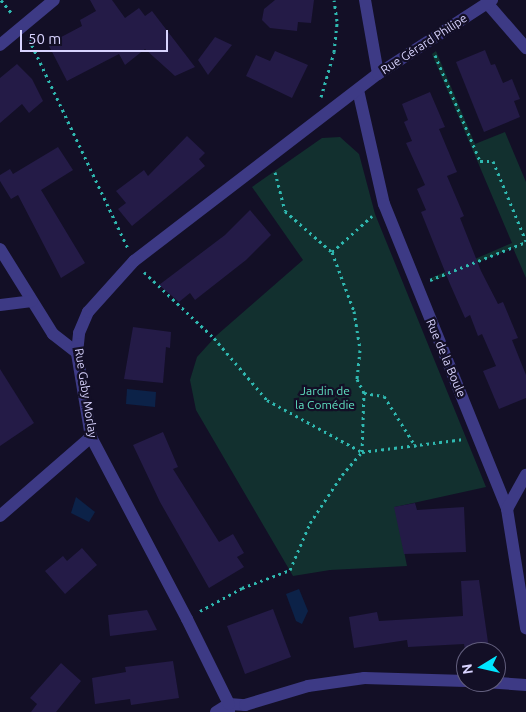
<!DOCTYPE html>
<html>
<head>
<meta charset="utf-8">
<style>
  body { margin:0 }
  #map { position:relative; width:526px; height:712px; overflow:hidden; background:#130f26; font-family:Ubuntu,sans-serif }
  div>[style] { position:absolute }
  .green>* { inset:0; background:#12302f }
  .water>* { inset:0; background:#0c2248 }
  .building>* { inset:0; background:#241b47 }
  .path>* { height:3px; margin-top:-1.5px; transform-origin:0; background:repeating-linear-gradient(90deg,#2fb8b0 0 2.5px,transparent 0 6.5px) }
  .minor>* { height:12px; margin:-6px; padding:0 6px; transform-origin:6px; border-radius:6px; background:#3d3a85 }
  span { translate:-50% -50%; white-space:nowrap; text-align:center; line-height:1.15; -webkit-text-stroke:4.5px #130f26; paint-order:stroke }
  .street-label { font-size:12px; color:#d9d4ff }
  .park-label { font-size:12px; color:#5fe0c0 }
  .north { position:absolute; left:456px; top:642px; width:50px; height:50px; box-sizing:border-box; background:#130f26; border:1px solid #625e7d; border-radius:50%; rotate:261deg; font-size:14px; font-weight:700; line-height:20px; text-align:center; color:#d9d4ff }
  .north::after { content:''; display:block; margin:auto; width:18px; height:22px; background:#00e5ff; clip-path:polygon(50% 0,100% 100%,50% 72%,0 100%) }
  .scale { position:absolute; left:20px; top:30px; width:148px; height:22px; box-sizing:border-box; border:2px solid #d9d4ff; border-top:0; padding-left:6px; font-size:15px; line-height:18px; white-space:nowrap; color:#d9d4ff; -webkit-text-stroke:4px #130f26; paint-order:stroke }
</style>
</head>
<body>
<div id="map">
  <div class="green">
    <i style="clip-path:polygon(436px 51px,475px 144px,505px 132px,526px 182px,526px 278px,513px 248px,433px 281px,431px 278px,512px 243px,432px 54px)"></i>
    <i style="clip-path:polygon(340px 137px,359px 154px,375px 214px,486px 487px,395px 507px,407px 566px,330px 570px,293px 576px,196px 410px,190px 380px,197px 357px,217px 335px,303px 260px,252px 187px,322px 138px)"></i>
  </div>
  <div class="water">
    <i style="clip-path:polygon(127px 389px,156px 392px,155px 407px,126px 404px)"></i>
    <i style="clip-path:polygon(76px 497px,95px 512px,89px 522px,71px 513px)"></i>
    <i style="clip-path:polygon(299px 589px,308px 611px,302px 624px,296px 621px,286px 594px)"></i>
  </div>
  <div class="building">
    <i style="clip-path:polygon(90px 0,112px 0,125px 18px,139px 8px,145px 16px,152px 11px,195px 67px,175px 76px,145px 49px,125px 65px,119px 54px,67px 81px,48px 44px,82px 26px,80px 20px,96px 11px)"></i>
    <i style="clip-path:polygon(275px 0,314px 0,311px 23px,298px 22px,297px 31px,270px 28px,262px 20px,264px 9px)"></i>
    <i style="clip-path:polygon(215px 37px,232px 45px,208px 75px,198px 60px)"></i>
    <i style="clip-path:polygon(485px 50px,491px 65px,495px 64px,503px 83px,512px 79px,520px 99px,514px 101px,520px 117px,484px 132px,456px 62px)"></i>
    <i style="clip-path:polygon(275px 51px,308px 65px,292px 98px,246px 76px,256px 55px,270px 61px)"></i>
    <i style="clip-path:polygon(17px 64px,32px 79px,43px 101px,29px 113px,22px 104px,0 123px,0 78px)"></i>
    <i style="clip-path:polygon(430px 92px,445px 127px,439px 129px,457px 172px,447px 176px,464px 216px,460px 218px,481px 271px,498px 304px,503px 302px,518px 338px,512px 340px,526px 375px,526px 398px,499px 409px,483px 371px,496px 366px,482px 334px,478px 336px,470px 315px,465px 318px,450px 284px,421px 212px,426px 210px,417px 189px,425px 185px,406px 143px,412px 141px,404px 122px,408px 120px,402px 104px)"></i>
    <i style="clip-path:polygon(187px 136px,205px 153px,199px 159px,205px 166px,132px 226px,118px 209px,126px 203px,116px 191px,144px 170px,148px 176px)"></i>
    <i style="clip-path:polygon(58px 147px,73px 170px,41px 190px,85px 263px,61px 278px,18px 195px,11px 199px,0 181px,0 175px,10px 169px,13px 174px)"></i>
    <i style="clip-path:polygon(250px 210px,271px 235px,246px 260px,195px 300px,190px 293px,179px 302px,159px 285px,225px 235px)"></i>
    <i style="clip-path:polygon(133px 327px,171px 332px,170px 348px,166px 347px,163px 383px,124px 379px)"></i>
    <i style="clip-path:polygon(0 369px,34px 423px,0 446px)"></i>
    <i style="clip-path:polygon(163px 432px,178px 467px,173px 469px,219px 542px,233px 534px,244px 553px,237px 557px,244px 567px,209px 588px,160px 502px,133px 445px)"></i>
    <i style="clip-path:polygon(415px 503px,417px 510px,464px 507px,466px 552px,404px 554px,394px 507px)"></i>
    <i style="clip-path:polygon(82px 548px,97px 565px,65px 594px,45px 571px,63px 556px,67px 561px)"></i>
    <i style="clip-path:polygon(479px 580px,489px 649px,465px 650px,464px 644px,408px 647px,407px 640px,354px 648px,349px 617px,377px 612px,379px 621px,463px 616px,461px 581px)"></i>
    <i style="clip-path:polygon(273px 609px,291px 657px,245px 674px,227px 626px)"></i>
    <i style="clip-path:polygon(147px 610px,157px 630px,110px 636px,108px 615px)"></i>
    <i style="clip-path:polygon(173px 661px,179px 698px,131px 705px,130px 699px,95px 704px,92px 678px,126px 672px,125px 667px)"></i>
    <i style="clip-path:polygon(61px 663px,81px 681px,56px 712px,31px 712px,37px 704px,30px 698px)"></i>
  </div>
  <div class="path">
    <i style="left:1px;top:0;width:19px;rotate:51deg"></i>
    <i style="left:29px;top:39px;width:231px;rotate:64.7deg"></i>
    <i style="left:435px;top:55px;width:115px;rotate:67deg"></i>
    <i style="left:480px;top:161px;width:13px"></i>
    <i style="left:493px;top:161px;width:87px;rotate:67.6deg"></i>
    <i style="left:321px;top:97px;width:47px;rotate:-73.9deg"></i>
    <i style="left:334px;top:52px;width:31px;rotate:-84deg"></i>
    <i style="left:337px;top:21px;width:21px;rotate:-98deg"></i>
    <i style="left:275px;top:172px;width:40px;rotate:75.6deg"></i>
    <i style="left:285px;top:211px;width:62px;rotate:41.1deg"></i>
    <i style="left:332px;top:252px;width:63px;rotate:69.6deg"></i>
    <i style="left:354px;top:311px;width:39px;rotate:81deg"></i>
    <i style="left:360px;top:350px;width:29px;rotate:96deg"></i>
    <i style="left:357px;top:379px;width:16px;rotate:63deg"></i>
    <i style="left:364px;top:393px;width:20px;rotate:9deg"></i>
    <i style="left:384px;top:396px;width:60px;rotate:57.9deg"></i>
    <i style="left:332px;top:252px;width:54px;rotate:-42deg"></i>
    <i style="left:144px;top:272px;width:96px;rotate:43.3deg"></i>
    <i style="left:214px;top:338px;width:82px;rotate:49.5deg"></i>
    <i style="left:267px;top:400px;width:108px;rotate:28.7deg"></i>
    <i style="left:362px;top:452px;width:59px;rotate:-88.1deg"></i>
    <i style="left:430px;top:280px;width:103px;rotate:-21.6deg"></i>
    <i style="left:200px;top:611px;width:48px;rotate:-28.7deg"></i>
    <i style="left:242px;top:588px;width:51px;rotate:-20.6deg"></i>
    <i style="left:290px;top:570px;width:51px;rotate:-66.9deg"></i>
    <i style="left:310px;top:523px;width:58px;rotate:-56.3deg"></i>
    <i style="left:342px;top:475px;width:30px;rotate:-49deg"></i>
    <i style="left:362px;top:452px;width:103px;rotate:-7.3deg"></i>
  </div>
  <div class="minor">
    <i style="left:365px;top:0;width:75px;rotate:80deg"></i>
    <i style="left:487px;top:3px;width:60px;rotate:49.1deg"></i>
    <i style="left:0;top:45px;width:70px;rotate:-39.8deg"></i>
    <i style="left:358px;top:90px;width:117px;rotate:77.2deg"></i>
    <i style="left:384px;top:204px;width:329px;rotate:68deg"></i>
    <i style="left:507px;top:509px;width:121px;rotate:80.9deg"></i>
    <i style="left:0;top:249px;width:100px;rotate:58.1deg"></i>
    <i style="left:53px;top:334px;width:31px;rotate:38deg"></i>
    <i style="left:0;top:305px;width:32px;rotate:-7deg"></i>
    <i style="left:507px;top:509px;width:39px;rotate:-61deg"></i>
    <i style="left:0;top:516px;width:121px;rotate:-41deg"></i>
    <i style="left:485px;top:682px;width:41px;rotate:4.2deg"></i>
    <i style="left:229px;top:704px;width:16px;rotate:4deg"></i>
    <i style="left:245px;top:705px;width:66px;rotate:-16.8deg"></i>
    <i style="left:308px;top:686px;width:57px;rotate:-8.1deg"></i>
    <i style="left:364px;top:678px;width:102px;rotate:1.7deg"></i>
    <i style="left:216px;top:712px;width:15px;rotate:-32deg"></i>
    <i style="left:229px;top:712px;width:8px;rotate:-90deg"></i>
    <i style="left:229px;top:704px;width:95px;rotate:-116.3deg"></i>
    <i style="left:187px;top:619px;width:206px;rotate:-117.8deg"></i>
    <i style="left:91px;top:437px;width:85px;rotate:-99.5deg"></i>
    <i style="left:77px;top:353px;width:20px;rotate:-84deg"></i>
    <i style="left:79px;top:333px;width:23px;rotate:-67deg"></i>
    <i style="left:88px;top:312px;width:69px;rotate:-48deg"></i>
    <i style="left:134px;top:261px;width:307px;rotate:-37.5deg"></i>
    <i style="left:378px;top:74px;width:136px;rotate:-33deg"></i>
  </div>
  <div class="street-label">
    <span style="left:424px;top:44px;rotate:-33deg">Rue Gérard Philipe</span>
    <span style="left:446px;top:358px;rotate:67deg">Rue de la Boule</span>
    <span style="left:86px;top:393px;rotate:81deg">Rue Gaby Morlay</span>
  </div>
  <div class="park-label">
    <span style="left:325px;top:398px">Jardin de<br>la Comédie</span>
  </div>
  <div class="north">N</div>
  <div class="scale">50 m</div>
</div>
</body>
</html>
